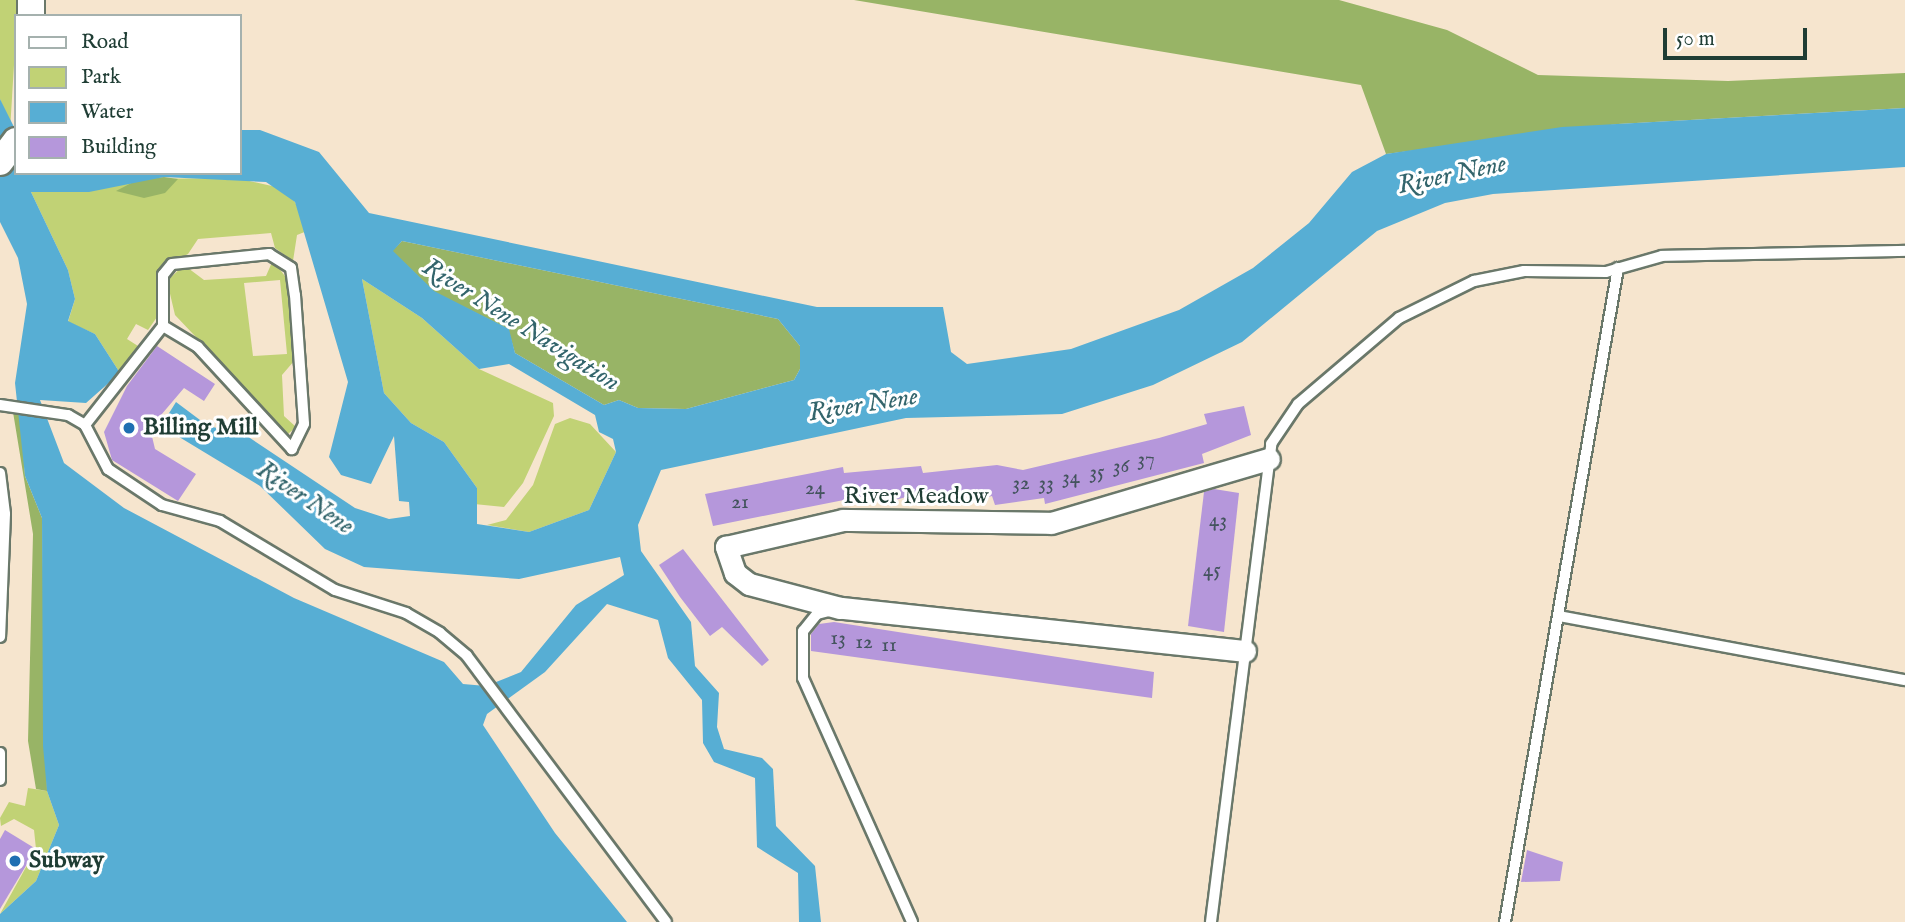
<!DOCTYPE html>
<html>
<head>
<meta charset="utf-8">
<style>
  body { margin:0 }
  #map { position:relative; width:1905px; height:922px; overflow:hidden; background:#f6e5ce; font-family:"IM FELL English",serif }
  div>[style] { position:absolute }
  .green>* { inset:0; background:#c1d275 }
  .forest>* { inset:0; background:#98b466 }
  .water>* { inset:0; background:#57aed4 }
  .building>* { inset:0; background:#b597db }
  .roads { filter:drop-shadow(2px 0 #6a786a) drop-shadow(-2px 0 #6a786a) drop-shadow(0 2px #6a786a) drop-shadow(0 -2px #6a786a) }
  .service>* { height:10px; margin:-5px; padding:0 5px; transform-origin:5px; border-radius:5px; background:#fff }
  .minor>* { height:21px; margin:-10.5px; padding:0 10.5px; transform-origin:10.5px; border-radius:10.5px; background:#fff }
  .tertiary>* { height:26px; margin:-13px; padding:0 13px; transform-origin:13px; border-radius:13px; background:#fff }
  .dots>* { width:19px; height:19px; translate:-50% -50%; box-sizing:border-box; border:4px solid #fff; border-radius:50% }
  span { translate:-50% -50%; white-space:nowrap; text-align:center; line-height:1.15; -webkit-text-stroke:6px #fff; paint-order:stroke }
  .number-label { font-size:21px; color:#44545e }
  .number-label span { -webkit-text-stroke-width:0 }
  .poi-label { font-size:24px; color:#1f3d34; font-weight:700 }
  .left { translate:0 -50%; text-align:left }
  .street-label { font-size:24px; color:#1f3d34 }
  .water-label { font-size:26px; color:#33656c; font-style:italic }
  .legend { position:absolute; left:14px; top:14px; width:228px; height:161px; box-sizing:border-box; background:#fff; border:2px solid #a5b1ae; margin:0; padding:9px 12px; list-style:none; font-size:21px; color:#1f3d34 }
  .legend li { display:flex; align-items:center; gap:14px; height:35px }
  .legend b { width:35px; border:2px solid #a5b1ae }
  .scale { position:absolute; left:1663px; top:28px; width:144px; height:32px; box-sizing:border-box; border:4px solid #1f3d34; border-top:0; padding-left:9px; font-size:21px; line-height:24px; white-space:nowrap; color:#1f3d34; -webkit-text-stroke:5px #fff; paint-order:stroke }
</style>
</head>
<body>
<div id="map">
  <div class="green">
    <i style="clip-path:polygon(0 0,18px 0,10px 130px,0 99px)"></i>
    <i style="clip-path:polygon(236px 178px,281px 188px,295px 202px,307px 231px,297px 235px,293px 261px,275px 248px,271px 233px,198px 239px,188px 254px,160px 268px,157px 317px,148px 330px,136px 324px,127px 339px,138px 346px,120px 373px,95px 334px,68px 322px,75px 299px,68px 270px,31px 192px,139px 179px)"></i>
    <i style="clip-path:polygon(evenodd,273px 260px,287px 279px,294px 361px,282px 375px,284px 416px,296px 427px,288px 434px,175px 315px,167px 281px,184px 265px,204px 280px,266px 276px,273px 260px,280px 280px,287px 354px,253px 356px,244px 283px,280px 280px)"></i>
    <i style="clip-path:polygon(362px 279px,422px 318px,479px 369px,553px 403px,554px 416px,523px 483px,504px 507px,474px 504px,477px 488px,444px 442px,411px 423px,384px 393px)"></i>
    <i style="clip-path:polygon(570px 418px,590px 424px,616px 452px,589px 510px,529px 532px,487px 525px,506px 520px,533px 485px,555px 424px)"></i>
    <i style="clip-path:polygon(28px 788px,47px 791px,59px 825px,36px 881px,0 914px,36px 849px,34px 830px,14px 819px,1px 826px,0 818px,9px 802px,25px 806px)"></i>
  </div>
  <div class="forest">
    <i style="clip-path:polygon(854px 0,1339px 0,1447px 30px,1538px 75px,1728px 81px,1905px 73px,1905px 108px,1618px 124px,1386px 154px,1361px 85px)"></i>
    <i style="clip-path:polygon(139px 179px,164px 177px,178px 179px,165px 193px,144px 198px,116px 191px)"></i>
    <i style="clip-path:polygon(402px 241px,778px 319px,800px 346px,800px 369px,794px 380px,686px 409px,638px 408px,619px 400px,604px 405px,515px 353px,508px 329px,434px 292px,392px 251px)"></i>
    <i style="clip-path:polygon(13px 412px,21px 414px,25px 476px,42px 518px,47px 791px,36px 789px,28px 741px,33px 534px)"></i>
  </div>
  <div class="water">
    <i style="clip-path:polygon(evenodd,0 99px,16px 131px,16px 173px,240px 173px,240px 130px,260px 130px,319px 152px,369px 213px,817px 307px,943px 307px,951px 352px,967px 364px,1071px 349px,1179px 310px,1253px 268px,1309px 223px,1352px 172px,1386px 154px,1562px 127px,1905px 108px,1905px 167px,1493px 194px,1445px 203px,1377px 231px,1242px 342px,1153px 385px,1062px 414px,906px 418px,661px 470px,638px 525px,641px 551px,691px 622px,695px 666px,719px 693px,717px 727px,724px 749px,762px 758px,773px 769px,776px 826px,815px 866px,821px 922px,799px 922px,798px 873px,757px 847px,755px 778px,714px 762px,703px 743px,702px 700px,668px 658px,658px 620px,607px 604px,545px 672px,487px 714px,483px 725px,555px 833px,627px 922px,0 922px,0 914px,36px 881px,59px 825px,47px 791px,43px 746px,42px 518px,25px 476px,15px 383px,27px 304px,18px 258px,0 222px,0 99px,164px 177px,266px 182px,295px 202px,348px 382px,329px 457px,341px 475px,371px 484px,394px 436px,399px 501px,409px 502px,410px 516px,389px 519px,355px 508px,244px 434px,208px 426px,176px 402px,161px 426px,260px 486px,325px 549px,364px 567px,519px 579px,620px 557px,624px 575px,576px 605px,521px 672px,486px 686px,463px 684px,444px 662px,294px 598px,124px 508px,64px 463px,40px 400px,86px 403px,120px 373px,95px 334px,68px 321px,75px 299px,68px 270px,31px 192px,89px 192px,164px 177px,0 99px,402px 241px,778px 319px,800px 346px,800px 369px,794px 380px,686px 409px,638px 408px,619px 400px,604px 405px,515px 353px,509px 329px,434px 291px,393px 251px,402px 241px,0 99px,362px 279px,422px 318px,479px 369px,509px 364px,595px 415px,599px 432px,613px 439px,616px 452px,589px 510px,529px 532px,477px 524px,477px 488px,444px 442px,411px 423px,384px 393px,362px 279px)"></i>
  </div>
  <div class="building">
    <i style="clip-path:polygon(157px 346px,215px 384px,204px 401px,184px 388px,150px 428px,155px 449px,196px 474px,178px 501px,112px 460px,104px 432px,127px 386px)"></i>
    <i style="clip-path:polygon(1244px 406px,1251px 435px,1202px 454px,1204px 463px,1045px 504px,1044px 498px,995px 505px,992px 496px,968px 502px,967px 496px,944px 502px,942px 494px,916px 501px,914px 495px,891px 501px,889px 495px,866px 501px,864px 496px,713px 526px,705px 494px,843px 467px,844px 473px,921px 466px,923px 473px,997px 465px,1023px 470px,1159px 438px,1207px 424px,1204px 414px)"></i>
    <i style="clip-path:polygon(1214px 489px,1239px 493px,1224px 632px,1188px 626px,1204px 492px)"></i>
    <i style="clip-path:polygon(683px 549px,769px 660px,762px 666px,722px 627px,710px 636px,680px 597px,659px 565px)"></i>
    <i style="clip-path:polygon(834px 622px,1154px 672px,1152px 698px,811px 651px,811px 634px,819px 624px)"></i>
    <i style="clip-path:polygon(5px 830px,36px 849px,0 909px,0 839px)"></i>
    <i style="clip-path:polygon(1527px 850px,1563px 862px,1560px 881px,1521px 882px)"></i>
  </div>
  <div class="roads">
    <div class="service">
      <i style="left:0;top:405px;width:69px;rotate:8.4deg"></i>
      <i style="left:68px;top:415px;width:20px;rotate:30deg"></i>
      <i style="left:85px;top:425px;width:50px;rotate:62.4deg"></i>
      <i style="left:108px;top:469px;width:65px;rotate:33.7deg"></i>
      <i style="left:162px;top:505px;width:60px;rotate:15.4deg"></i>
      <i style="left:220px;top:521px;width:134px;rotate:31deg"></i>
      <i style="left:335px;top:590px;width:75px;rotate:17.9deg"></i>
      <i style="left:406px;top:613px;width:39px;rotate:30deg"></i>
      <i style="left:440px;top:633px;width:35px;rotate:40deg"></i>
      <i style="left:467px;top:656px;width:332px;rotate:53.2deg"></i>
      <i style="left:85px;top:425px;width:126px;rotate:-51.8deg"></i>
      <i style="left:163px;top:326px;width:51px;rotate:-90deg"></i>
      <i style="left:163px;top:275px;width:14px;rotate:-51deg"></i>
      <i style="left:172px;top:264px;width:98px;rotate:-5.9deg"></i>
      <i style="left:269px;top:254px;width:26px;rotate:32deg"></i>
      <i style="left:291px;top:268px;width:27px;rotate:82deg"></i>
      <i style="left:295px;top:295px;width:129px;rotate:86deg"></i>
      <i style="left:304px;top:424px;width:28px;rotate:116deg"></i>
      <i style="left:292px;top:449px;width:139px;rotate:-132.7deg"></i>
      <i style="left:198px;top:347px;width:41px;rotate:-149deg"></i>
      <i style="left:0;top:473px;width:41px;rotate:83deg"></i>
      <i style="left:5px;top:514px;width:123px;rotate:92.3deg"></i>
      <i style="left:833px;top:610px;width:16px;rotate:166deg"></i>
      <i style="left:817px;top:614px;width:22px;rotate:129deg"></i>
      <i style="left:803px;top:631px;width:47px;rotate:90deg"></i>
      <i style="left:803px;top:678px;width:267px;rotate:65.9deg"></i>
      <i style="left:1559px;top:616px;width:352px;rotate:10.5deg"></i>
      <i style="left:0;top:753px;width:27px;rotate:90deg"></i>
      <i style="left:1211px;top:922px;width:482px;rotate:-82.8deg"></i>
      <i style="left:1271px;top:444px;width:48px;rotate:-56deg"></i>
      <i style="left:1298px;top:404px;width:133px;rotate:-40.4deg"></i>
      <i style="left:1399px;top:318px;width:84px;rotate:-26.3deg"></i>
      <i style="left:1474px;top:281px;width:51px;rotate:-11.3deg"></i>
      <i style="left:1524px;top:271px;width:82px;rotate:0.7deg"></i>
      <i style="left:1606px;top:272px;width:58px;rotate:-15.9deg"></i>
      <i style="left:1662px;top:256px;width:243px;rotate:-1.2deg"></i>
      <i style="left:1505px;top:922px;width:664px;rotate:-80.2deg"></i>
    </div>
    <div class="minor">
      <i style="left:1245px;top:651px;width:407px;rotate:-173.9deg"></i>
      <i style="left:840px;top:608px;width:94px;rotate:-165.2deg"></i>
      <i style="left:749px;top:584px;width:18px;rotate:-142deg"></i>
      <i style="left:735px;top:573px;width:28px;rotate:-109deg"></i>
      <i style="left:726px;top:547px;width:120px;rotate:-13deg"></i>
      <i style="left:843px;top:520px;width:208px;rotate:0.8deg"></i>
      <i style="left:1051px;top:523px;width:227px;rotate:-16.4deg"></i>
    </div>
    <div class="tertiary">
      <i style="left:31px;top:0;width:16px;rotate:90deg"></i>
      <i style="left:0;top:162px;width:26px;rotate:-53deg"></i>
    </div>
  </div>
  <div class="dots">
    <i style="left:129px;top:428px;background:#1f6fb2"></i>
    <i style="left:15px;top:861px;background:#1f6fb2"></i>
  </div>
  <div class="number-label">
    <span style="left:1146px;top:460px">37</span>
    <span style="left:1121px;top:467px">36</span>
    <span style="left:1097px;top:473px">35</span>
    <span style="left:1071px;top:478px">34</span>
    <span style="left:1021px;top:484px">32</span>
    <span style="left:1046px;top:484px">33</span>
    <span style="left:815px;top:489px">24</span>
    <span style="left:740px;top:503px">21</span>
    <span style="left:1218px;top:521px">43</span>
    <span style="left:1212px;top:571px">45</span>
    <span style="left:838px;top:639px">13</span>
    <span style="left:864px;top:643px">12</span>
    <span style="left:889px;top:646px">11</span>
  </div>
  <div class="poi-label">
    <span class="left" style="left:143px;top:428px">Billing Mill</span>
    <span class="left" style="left:29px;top:861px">Subway</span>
  </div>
  <div class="street-label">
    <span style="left:916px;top:497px">River Meadow</span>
  </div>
  <div class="water-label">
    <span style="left:1452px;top:175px;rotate:-12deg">River Nene</span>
    <span style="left:521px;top:325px;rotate:32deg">River Nene Navigation</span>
    <span style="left:863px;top:405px;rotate:-9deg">River Nene</span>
    <span style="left:305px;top:498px;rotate:34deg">River Nene</span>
  </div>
  <ul class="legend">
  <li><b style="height:9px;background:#fff"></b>Road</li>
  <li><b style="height:19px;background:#c1d275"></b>Park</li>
  <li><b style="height:19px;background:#57aed4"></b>Water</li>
  <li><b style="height:19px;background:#b597db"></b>Building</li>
  </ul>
  <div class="scale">50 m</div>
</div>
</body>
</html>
